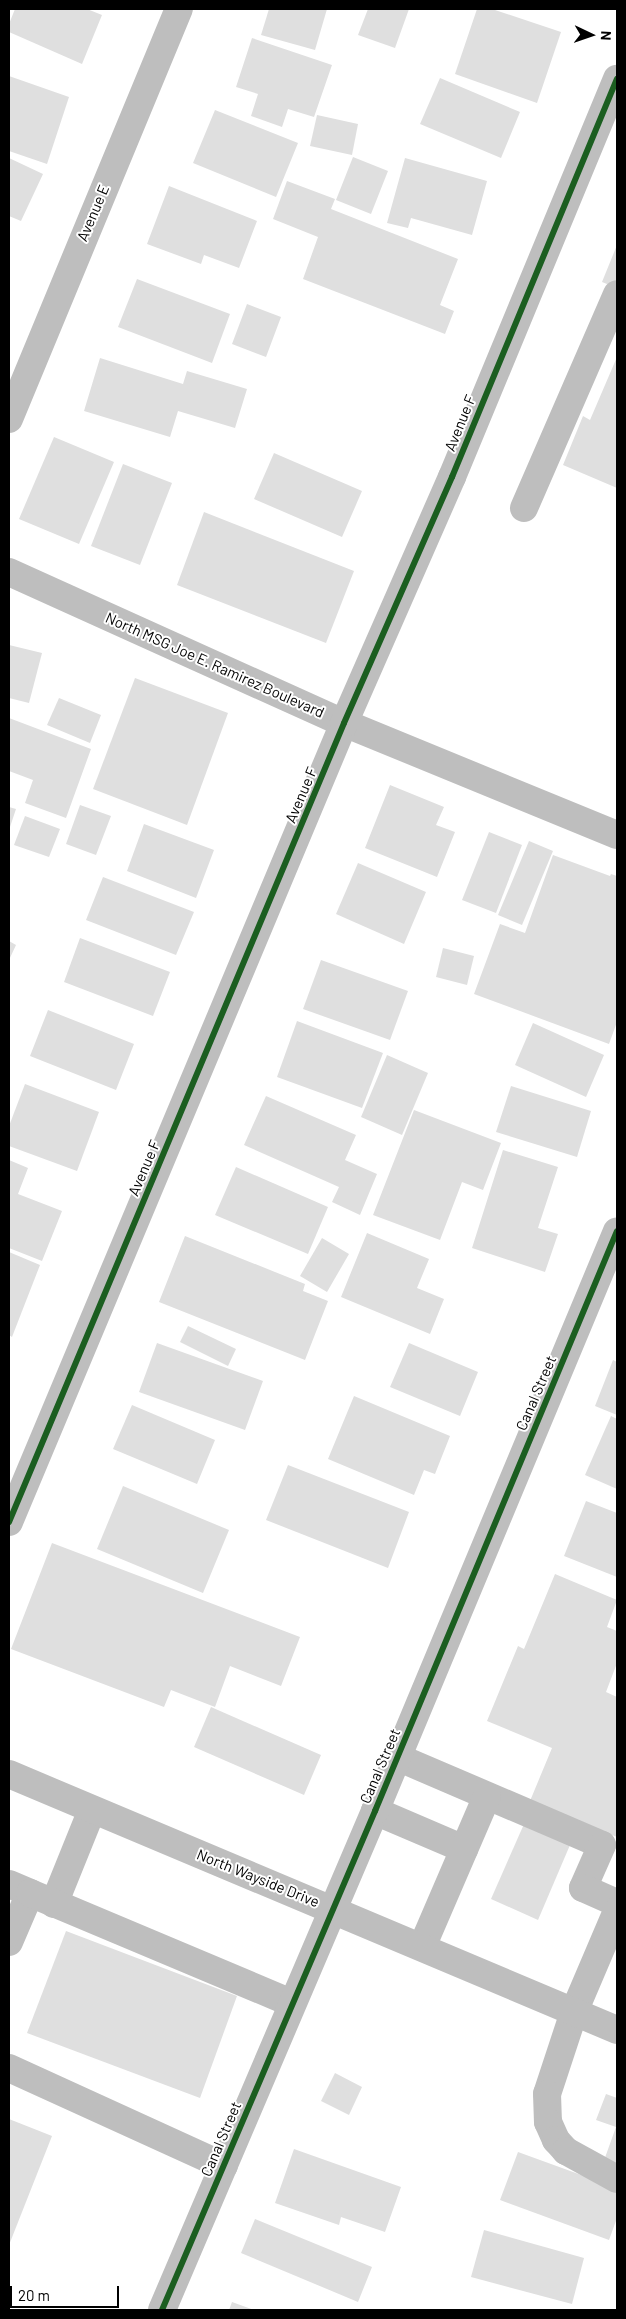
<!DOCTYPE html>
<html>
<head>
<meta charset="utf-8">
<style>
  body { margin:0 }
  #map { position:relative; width:626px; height:2319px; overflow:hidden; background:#fff; font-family:Barlow,sans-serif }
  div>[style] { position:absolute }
  .building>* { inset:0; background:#dfdfdf }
  .minor>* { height:28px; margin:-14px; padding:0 14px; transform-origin:14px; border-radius:14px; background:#bebebe }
  .major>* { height:28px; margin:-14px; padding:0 14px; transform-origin:14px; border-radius:14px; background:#bebebe }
  .cycleway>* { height:6px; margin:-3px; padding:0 3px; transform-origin:3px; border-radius:3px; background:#1b5e20 }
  span { translate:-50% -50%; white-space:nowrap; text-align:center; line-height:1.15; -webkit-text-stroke:4px #fff; paint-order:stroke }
  .street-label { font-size:15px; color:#000 }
  .frame { position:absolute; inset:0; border:10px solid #000; pointer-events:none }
  .north { position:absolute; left:566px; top:10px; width:50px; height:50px; -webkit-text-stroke:4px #fff; paint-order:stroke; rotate:93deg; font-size:14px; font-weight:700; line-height:20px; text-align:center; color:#000 }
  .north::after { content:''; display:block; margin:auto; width:18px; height:22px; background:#000; clip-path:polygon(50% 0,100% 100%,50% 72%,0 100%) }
  .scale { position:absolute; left:10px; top:2286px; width:109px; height:22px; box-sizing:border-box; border:2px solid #000; border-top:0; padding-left:6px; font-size:15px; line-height:18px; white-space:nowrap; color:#000; -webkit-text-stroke:4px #fff; paint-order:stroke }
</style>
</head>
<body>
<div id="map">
  <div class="building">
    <i style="clip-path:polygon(15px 9px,87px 9px,102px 15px,82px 64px,9px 32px,9px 24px)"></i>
    <i style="clip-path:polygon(269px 9px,327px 9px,315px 50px,261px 35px)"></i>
    <i style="clip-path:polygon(368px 9px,409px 9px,395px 48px,358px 35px)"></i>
    <i style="clip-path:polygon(477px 9px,492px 9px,561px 32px,537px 103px,455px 74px)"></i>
    <i style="clip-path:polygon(252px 38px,332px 65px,314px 117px,288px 109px,282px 127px,251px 116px,258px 94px,236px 87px)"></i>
    <i style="clip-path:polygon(9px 76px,69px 97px,47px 164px,9px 151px)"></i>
    <i style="clip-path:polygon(440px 78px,520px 112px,501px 158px,420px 124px)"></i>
    <i style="clip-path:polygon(215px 110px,298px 143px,276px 197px,193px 163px)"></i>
    <i style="clip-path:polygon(317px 115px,358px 124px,352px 155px,310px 146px)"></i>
    <i style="clip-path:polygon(353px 157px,388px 171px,371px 214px,336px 200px)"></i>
    <i style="clip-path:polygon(9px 158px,43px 174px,21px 221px,9px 216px)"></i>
    <i style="clip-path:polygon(405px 158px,487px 181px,472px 235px,411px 218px,408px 228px,387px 223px)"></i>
    <i style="clip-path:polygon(287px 181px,335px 199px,331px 209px,458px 259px,440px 305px,454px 311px,445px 334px,303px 279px,318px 237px,273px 219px)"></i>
    <i style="clip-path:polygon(169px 186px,257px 221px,239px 268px,204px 255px,201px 264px,147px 244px)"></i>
    <i style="clip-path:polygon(617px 245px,617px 288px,602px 282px)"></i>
    <i style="clip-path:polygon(137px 279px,230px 314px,212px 363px,118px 327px)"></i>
    <i style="clip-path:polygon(247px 304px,281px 317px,266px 357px,232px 344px)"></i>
    <i style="clip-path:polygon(617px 357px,617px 488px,563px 465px,583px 416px,590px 420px)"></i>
    <i style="clip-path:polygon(100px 358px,183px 384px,187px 371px,247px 389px,235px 428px,178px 411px,170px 437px,84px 411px)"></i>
    <i style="clip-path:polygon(54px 437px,114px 462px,79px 544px,19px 519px)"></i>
    <i style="clip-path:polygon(274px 453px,362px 491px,342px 537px,254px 499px)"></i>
    <i style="clip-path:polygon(123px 464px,172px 483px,140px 565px,91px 546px)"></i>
    <i style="clip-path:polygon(204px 512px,354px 571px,326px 643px,177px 585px)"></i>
    <i style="clip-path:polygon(9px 645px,42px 653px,29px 703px,9px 698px)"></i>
    <i style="clip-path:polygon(135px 678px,228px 713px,187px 825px,93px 789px)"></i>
    <i style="clip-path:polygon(59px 698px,101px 715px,90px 743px,47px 725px)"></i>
    <i style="clip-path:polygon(9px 718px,91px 749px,66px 818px,25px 803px,33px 780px,9px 771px)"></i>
    <i style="clip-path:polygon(390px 785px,444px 807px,436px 825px,455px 832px,437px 877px,365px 848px)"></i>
    <i style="clip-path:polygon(80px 805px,111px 816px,96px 855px,66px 844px)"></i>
    <i style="clip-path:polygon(9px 807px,16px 809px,9px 830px)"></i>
    <i style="clip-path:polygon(25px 816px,60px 829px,49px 857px,14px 845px)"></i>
    <i style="clip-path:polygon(144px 824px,214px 850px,196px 898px,127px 871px)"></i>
    <i style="clip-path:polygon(489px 832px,522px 845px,496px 913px,462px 900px)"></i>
    <i style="clip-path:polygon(529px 841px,553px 851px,522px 925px,498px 915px)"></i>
    <i style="clip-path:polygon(553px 855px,610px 876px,611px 874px,617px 876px,617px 1022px,609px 1044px,474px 994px,500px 924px,525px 933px)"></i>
    <i style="clip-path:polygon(358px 863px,426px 892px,404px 944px,336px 914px)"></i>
    <i style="clip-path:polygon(103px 877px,194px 912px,176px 955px,86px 920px)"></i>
    <i style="clip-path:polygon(80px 938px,170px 972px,153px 1016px,64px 982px)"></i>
    <i style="clip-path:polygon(9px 941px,16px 945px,9px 960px)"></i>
    <i style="clip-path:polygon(443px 948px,474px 956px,467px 985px,436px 977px)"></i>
    <i style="clip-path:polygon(321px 960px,408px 991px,390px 1040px,303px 1009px)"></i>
    <i style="clip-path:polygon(48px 1010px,134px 1044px,116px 1090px,30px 1056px)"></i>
    <i style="clip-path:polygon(297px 1021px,383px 1053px,362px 1108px,277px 1077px)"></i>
    <i style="clip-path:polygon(533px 1023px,604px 1055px,586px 1097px,515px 1065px)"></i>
    <i style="clip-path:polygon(387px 1055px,428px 1073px,402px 1135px,361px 1117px)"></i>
    <i style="clip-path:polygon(25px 1084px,99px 1112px,77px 1171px,9px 1146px,9px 1126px)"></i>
    <i style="clip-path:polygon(511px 1086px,591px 1111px,577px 1157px,496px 1132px)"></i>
    <i style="clip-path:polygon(266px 1096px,356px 1135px,345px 1160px,377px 1174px,360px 1215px,332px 1202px,339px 1187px,244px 1145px)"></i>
    <i style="clip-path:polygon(414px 1110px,501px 1143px,483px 1190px,462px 1182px,440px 1240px,373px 1215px)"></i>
    <i style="clip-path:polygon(503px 1150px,558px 1167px,538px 1228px,558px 1234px,545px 1272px,472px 1248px)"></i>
    <i style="clip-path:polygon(9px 1160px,28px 1168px,18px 1194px,62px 1211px,42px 1261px,9px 1248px)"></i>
    <i style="clip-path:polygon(236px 1167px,328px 1207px,308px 1254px,215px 1215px)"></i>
    <i style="clip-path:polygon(367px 1233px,429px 1259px,417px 1288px,444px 1299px,430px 1334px,341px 1297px)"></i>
    <i style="clip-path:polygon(185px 1236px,305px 1284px,303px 1291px,328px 1301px,305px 1360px,159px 1302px)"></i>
    <i style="clip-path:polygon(322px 1238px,349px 1254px,327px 1292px,300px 1276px)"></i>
    <i style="clip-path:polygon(9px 1252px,40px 1265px,12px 1337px,9px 1335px)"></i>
    <i style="clip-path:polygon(188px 1326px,236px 1349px,228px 1366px,180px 1342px)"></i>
    <i style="clip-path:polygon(157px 1343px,263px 1381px,245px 1430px,139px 1392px)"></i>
    <i style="clip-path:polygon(409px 1343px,478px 1372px,460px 1416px,390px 1387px)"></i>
    <i style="clip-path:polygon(613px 1360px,617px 1362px,617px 1415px,595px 1406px)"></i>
    <i style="clip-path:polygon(354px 1396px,450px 1436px,435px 1474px,424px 1470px,414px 1495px,328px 1459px)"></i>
    <i style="clip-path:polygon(132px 1405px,215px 1440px,197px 1484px,113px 1449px)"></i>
    <i style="clip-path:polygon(611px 1416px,617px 1419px,617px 1489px,585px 1475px)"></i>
    <i style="clip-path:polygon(288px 1465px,409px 1512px,388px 1568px,266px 1520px)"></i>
    <i style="clip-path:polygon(123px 1486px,229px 1530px,203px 1593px,97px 1549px)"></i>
    <i style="clip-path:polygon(586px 1501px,617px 1513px,617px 1577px,564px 1556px)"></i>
    <i style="clip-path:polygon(52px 1543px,300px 1637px,281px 1686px,230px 1666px,215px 1707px,171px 1690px,164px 1707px,11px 1649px)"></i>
    <i style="clip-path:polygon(555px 1574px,617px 1600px,607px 1627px,617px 1631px,617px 1663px,606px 1692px,617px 1697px,617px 1837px,530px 1801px,552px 1748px,487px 1721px,518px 1646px,524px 1649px)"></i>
    <i style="clip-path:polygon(211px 1707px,321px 1755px,304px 1795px,194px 1747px)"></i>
    <i style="clip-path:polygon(524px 1824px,570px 1845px,538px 1920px,491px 1899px)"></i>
    <i style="clip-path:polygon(66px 1931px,237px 1996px,200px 2098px,27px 2033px)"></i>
    <i style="clip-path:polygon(335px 2073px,362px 2087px,349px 2115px,321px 2101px)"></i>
    <i style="clip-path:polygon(606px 2094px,617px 2098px,617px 2171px,602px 2166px,616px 2127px,596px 2120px)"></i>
    <i style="clip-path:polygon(9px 2119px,52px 2136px,9px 2245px)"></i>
    <i style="clip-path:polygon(294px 2149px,401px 2187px,385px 2232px,341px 2217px,339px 2225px,275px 2203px)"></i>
    <i style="clip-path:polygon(518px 2152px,617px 2188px,617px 2218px,609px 2240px,500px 2200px)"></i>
    <i style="clip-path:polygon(255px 2219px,372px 2267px,358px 2302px,241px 2253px)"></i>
    <i style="clip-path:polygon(484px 2230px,584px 2258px,572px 2304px,471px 2277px)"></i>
    <i style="clip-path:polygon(232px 2302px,254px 2310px,229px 2310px)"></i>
  </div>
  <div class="minor">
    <i style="left:9px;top:419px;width:444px;rotate:-67.5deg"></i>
    <i style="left:524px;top:508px;width:233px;rotate:-66.5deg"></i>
    <i style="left:9px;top:572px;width:367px;rotate:24.3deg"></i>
    <i style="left:344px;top:723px;width:295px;rotate:22.3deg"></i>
    <i style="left:9px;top:1522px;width:866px;rotate:-67.25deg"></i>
    <i style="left:344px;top:723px;width:269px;rotate:-66.3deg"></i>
    <i style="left:452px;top:477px;width:431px;rotate:-67.5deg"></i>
    <i style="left:397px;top:1757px;width:223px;rotate:23.2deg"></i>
    <i style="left:602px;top:1845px;width:47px;rotate:113.8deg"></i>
    <i style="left:583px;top:1888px;width:37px;rotate:24deg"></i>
    <i style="left:375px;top:1811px;width:97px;rotate:23.1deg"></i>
    <i style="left:9px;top:1884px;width:23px;rotate:23deg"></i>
    <i style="left:54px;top:1904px;width:101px;rotate:-68deg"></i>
    <i style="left:617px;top:1911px;width:110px;rotate:113.1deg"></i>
    <i style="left:574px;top:2012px;width:86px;rotate:108.2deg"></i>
    <i style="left:547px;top:2094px;width:28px;rotate:88deg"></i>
    <i style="left:548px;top:2122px;width:20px;rotate:66deg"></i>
    <i style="left:556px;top:2140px;width:15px;rotate:48deg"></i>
    <i style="left:566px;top:2151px;width:58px;rotate:28.8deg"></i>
    <i style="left:9px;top:1942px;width:53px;rotate:-66.8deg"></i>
    <i style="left:30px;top:1893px;width:284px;rotate:22.8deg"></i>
    <i style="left:422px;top:1947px;width:164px;rotate:-66.7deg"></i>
    <i style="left:9px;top:2068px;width:236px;rotate:24.5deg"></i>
    <i style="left:162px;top:2310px;width:543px;rotate:-66.88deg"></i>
    <i style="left:375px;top:1811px;width:628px;rotate:-67.35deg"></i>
  </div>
  <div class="major">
    <i style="left:9px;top:1774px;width:660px;rotate:22.83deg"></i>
  </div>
  <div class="cycleway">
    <i style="left:9px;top:1522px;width:866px;rotate:-67.25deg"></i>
    <i style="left:344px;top:723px;width:269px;rotate:-66.3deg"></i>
    <i style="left:452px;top:477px;width:431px;rotate:-67.5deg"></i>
    <i style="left:162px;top:2310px;width:543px;rotate:-66.88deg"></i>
    <i style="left:375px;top:1811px;width:628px;rotate:-67.35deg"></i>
  </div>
  <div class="street-label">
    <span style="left:93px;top:213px;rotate:-67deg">Avenue E</span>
    <span style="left:460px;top:423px;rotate:-68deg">Avenue F</span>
    <span style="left:215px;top:665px;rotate:24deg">North MSG Joe E. Ramirez Boulevard</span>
    <span style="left:301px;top:795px;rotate:-67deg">Avenue F</span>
    <span style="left:144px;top:1168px;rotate:-67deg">Avenue F</span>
    <span style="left:536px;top:1393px;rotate:-67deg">Canal Street</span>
    <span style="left:380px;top:1766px;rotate:-67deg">Canal Street</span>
    <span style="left:258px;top:1878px;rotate:22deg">North Wayside Drive</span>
    <span style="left:221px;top:2139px;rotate:-67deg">Canal Street</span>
  </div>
  <div class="frame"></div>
  <div class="north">N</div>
  <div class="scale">20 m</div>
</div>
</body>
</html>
